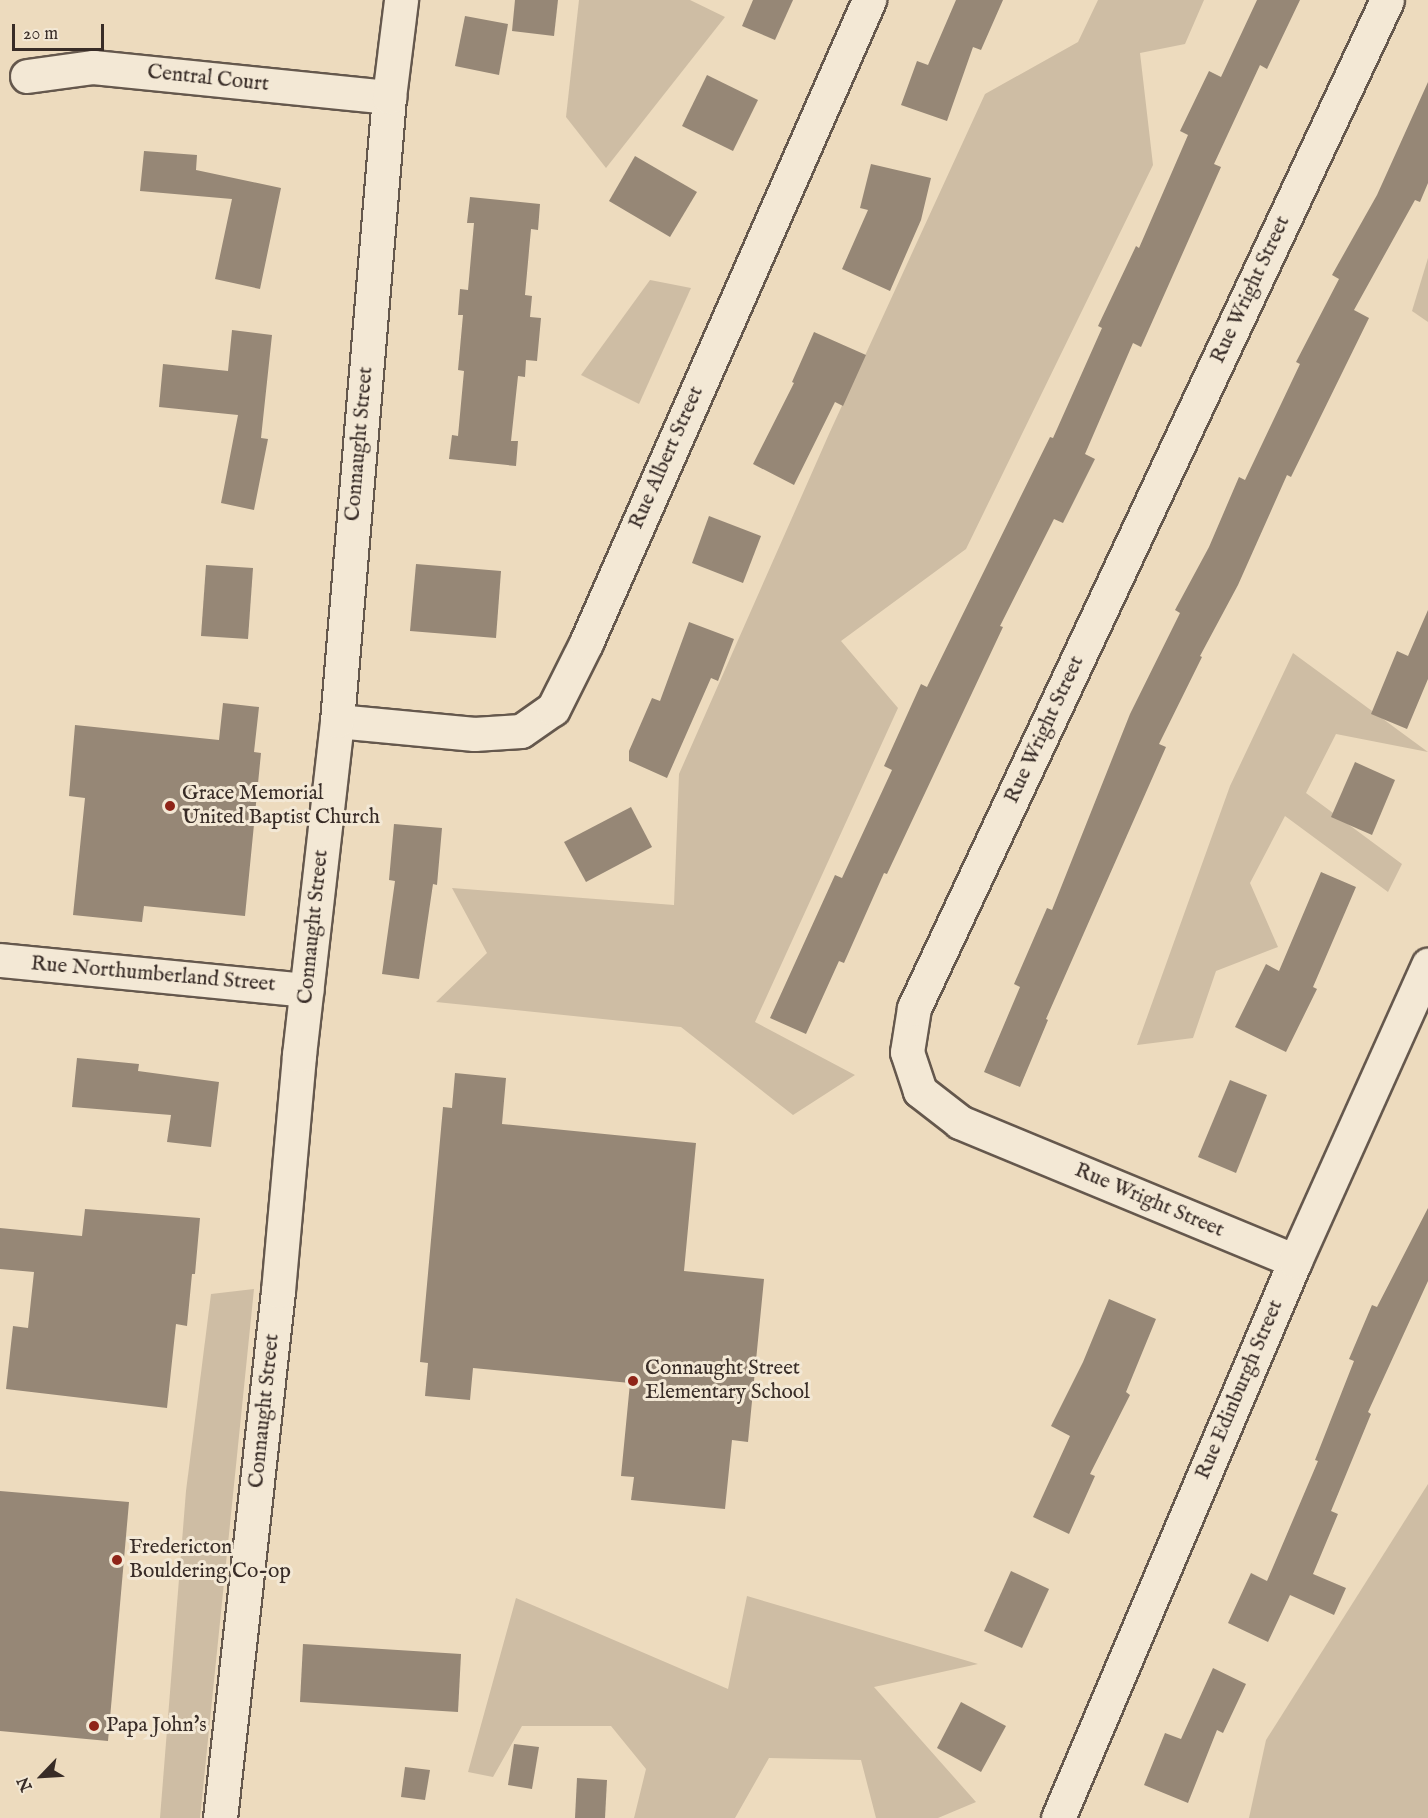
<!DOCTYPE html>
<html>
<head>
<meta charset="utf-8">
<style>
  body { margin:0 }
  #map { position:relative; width:1428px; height:1818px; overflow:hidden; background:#eddbbe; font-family:"IM FELL English",serif }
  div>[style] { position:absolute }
  .green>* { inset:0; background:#cebda4 }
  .building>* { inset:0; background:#968776 }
  .roads { filter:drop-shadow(2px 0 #65584d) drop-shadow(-2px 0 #65584d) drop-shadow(0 2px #65584d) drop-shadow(0 -2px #65584d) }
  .street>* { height:33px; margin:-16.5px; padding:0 16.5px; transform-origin:16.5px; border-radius:16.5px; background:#f3e8d5 }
  .dots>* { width:16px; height:16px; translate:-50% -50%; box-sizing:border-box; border:3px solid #f3e8d5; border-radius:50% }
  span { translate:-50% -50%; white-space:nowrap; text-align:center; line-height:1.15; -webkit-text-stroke:6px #f3e8d5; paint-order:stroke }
  .street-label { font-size:21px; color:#382c27 }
  .poi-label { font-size:21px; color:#382c27 }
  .left { translate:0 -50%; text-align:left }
  .north { position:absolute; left:12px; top:1746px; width:60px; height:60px; -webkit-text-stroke:4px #f3e8d5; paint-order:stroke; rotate:245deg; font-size:16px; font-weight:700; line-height:24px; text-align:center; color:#382c27 }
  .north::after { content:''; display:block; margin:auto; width:21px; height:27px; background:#382c27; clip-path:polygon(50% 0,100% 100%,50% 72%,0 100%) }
  .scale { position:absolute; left:12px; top:24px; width:92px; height:27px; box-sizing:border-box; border:3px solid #382c27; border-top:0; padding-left:8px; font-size:18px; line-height:21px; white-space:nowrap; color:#382c27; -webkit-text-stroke:4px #f3e8d5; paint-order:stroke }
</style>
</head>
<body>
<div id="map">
  <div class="green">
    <i style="clip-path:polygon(579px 0,690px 0,725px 17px,606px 168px,566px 117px)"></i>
    <i style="clip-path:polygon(1098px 0,1204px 0,1185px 44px,1140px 53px,1153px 165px,966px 549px,841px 641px,898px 708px,755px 1022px,855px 1075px,793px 1115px,681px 1027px,436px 1002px,487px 953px,452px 888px,674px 905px,679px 774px,829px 434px,985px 94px,1078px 42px)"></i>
    <i style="clip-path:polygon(1428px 258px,1428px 322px,1412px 311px)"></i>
    <i style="clip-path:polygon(650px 280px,691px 288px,639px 404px,581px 375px)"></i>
    <i style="clip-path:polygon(1293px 653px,1428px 752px,1336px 734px,1306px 793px,1402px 864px,1388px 892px,1285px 816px,1250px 883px,1278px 947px,1216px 971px,1193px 1038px,1137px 1045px,1230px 786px)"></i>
    <i style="clip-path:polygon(254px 1289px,200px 1818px,160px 1818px,186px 1491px,211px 1294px)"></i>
    <i style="clip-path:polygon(1428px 1484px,1428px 1818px,1249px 1818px,1266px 1740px)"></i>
    <i style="clip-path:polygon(747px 1596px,978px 1664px,874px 1687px,976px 1802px,938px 1818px,876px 1818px,861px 1760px,769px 1758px,735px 1818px,634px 1818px,646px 1769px,611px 1726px,522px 1726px,493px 1777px,468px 1772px,516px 1598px,728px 1689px)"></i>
  </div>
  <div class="building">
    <i style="clip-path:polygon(515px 0,558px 0,554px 36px,512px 31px)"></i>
    <i style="clip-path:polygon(753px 0,793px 0,775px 40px,742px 26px)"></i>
    <i style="clip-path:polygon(956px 0,1003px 0,981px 50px,973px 47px,947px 121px,901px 105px,917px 61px,928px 65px)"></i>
    <i style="clip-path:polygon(1257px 0,1300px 0,1267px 69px,1260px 65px,1214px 164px,1221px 167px,1141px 347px,1133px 343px,1085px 454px,1095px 459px,1063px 523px,1054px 519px,1000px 626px,1003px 627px,887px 874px,884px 873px,844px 963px,839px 961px,806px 1034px,770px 1018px,835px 875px,842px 878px,892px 770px,884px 766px,921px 684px,927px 687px,1050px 437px,1053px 438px,1102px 328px,1098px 326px,1136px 246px,1139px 248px,1188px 135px,1180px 131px,1209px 71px,1221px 77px)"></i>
    <i style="clip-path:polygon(465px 16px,508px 24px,499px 75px,455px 66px)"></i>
    <i style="clip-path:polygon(707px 75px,758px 100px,733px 151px,682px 126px)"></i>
    <i style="clip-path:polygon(1428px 82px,1428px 183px,1420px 202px,1415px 200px,1354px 310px,1369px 318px,1291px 477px,1287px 475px,1238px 585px,1200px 656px,1202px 657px,1159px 744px,1166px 747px,1046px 1019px,1048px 1020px,1020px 1087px,984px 1072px,1020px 987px,1014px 984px,1047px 908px,1052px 910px,1130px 714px,1180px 613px,1175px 610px,1209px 547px,1239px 477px,1245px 480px,1300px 364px,1296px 362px,1339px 279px,1332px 275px,1377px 195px)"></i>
    <i style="clip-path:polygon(144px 151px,197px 155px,196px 170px,281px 188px,260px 289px,215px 279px,232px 199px,140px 191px)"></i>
    <i style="clip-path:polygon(635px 156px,697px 192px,670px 237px,609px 201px)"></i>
    <i style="clip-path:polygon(871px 164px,931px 178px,921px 220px,890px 291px,842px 269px,868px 210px,860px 208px)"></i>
    <i style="clip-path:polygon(470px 197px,540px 204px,538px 230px,531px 229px,525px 295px,532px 296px,530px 317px,541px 318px,537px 361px,526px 360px,525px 377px,518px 376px,511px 441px,518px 441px,516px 466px,449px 459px,452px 435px,458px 436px,464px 371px,458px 370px,463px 315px,458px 315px,460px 289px,468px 290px,474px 223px,467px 223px)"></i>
    <i style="clip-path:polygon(232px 330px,272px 335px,261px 438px,268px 439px,254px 510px,221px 503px,238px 415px,159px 407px,163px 364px,228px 371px)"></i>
    <i style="clip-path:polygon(814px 332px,866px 355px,843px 406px,835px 402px,794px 485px,753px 464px,794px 383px,792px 382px)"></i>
    <i style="clip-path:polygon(709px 516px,761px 536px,743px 583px,692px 563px)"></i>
    <i style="clip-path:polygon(416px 564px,501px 571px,496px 638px,410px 631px)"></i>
    <i style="clip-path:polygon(206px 565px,253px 568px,248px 639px,201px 636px)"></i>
    <i style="clip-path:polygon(1428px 610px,1428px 679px,1407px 729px,1371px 714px,1397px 651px,1408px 656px)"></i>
    <i style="clip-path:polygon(689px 622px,734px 639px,718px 681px,711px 678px,667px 778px,629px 761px,629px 751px,652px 698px,660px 701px)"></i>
    <i style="clip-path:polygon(223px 703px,259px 707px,254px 752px,261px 753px,245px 916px,144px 906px,142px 922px,73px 915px,85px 798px,69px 796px,75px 725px,219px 740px)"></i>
    <i style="clip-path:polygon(1355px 762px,1395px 780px,1372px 835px,1331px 817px)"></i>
    <i style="clip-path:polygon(631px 807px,652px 847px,586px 882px,564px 842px)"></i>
    <i style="clip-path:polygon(394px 824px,442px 828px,437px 885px,433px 884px,419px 979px,382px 974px,395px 881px,389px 880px)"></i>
    <i style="clip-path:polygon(1321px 872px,1356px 887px,1313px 987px,1317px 989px,1286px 1052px,1235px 1027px,1266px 964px,1279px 971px)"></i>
    <i style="clip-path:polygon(77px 1058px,139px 1064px,138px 1071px,219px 1082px,211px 1147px,167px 1142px,171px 1115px,72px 1107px)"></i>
    <i style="clip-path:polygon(455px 1073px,506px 1078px,502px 1124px,696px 1143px,684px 1271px,764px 1279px,748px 1442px,732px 1440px,725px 1509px,631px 1500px,634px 1477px,621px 1476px,630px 1383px,473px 1368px,470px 1400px,425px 1396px,428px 1363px,420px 1362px,443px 1107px,452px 1108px)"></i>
    <i style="clip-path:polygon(1230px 1080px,1267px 1095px,1236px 1173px,1198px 1157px)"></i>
    <i style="clip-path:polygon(1428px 1208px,1428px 1281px,1368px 1412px,1371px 1414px,1331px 1511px,1338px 1514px,1313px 1574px,1346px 1588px,1334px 1615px,1290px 1595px,1268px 1642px,1228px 1623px,1251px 1573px,1267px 1581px,1318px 1461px,1315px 1460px,1354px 1361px,1349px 1359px,1372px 1305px,1377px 1307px)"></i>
    <i style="clip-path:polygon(85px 1209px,200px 1218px,195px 1274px,192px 1274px,187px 1326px,176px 1324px,167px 1408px,6px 1389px,13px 1326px,28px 1328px,34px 1272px,0 1269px,0 1228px,82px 1236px)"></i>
    <i style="clip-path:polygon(1109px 1299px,1156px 1319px,1126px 1392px,1130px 1395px,1090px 1474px,1095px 1476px,1069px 1534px,1033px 1517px,1070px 1436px,1051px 1426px,1083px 1362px)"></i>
    <i style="clip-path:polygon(0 1491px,129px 1502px,108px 1741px,0 1731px)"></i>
    <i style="clip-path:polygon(1011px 1571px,1049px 1589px,1022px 1648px,984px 1631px)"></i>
    <i style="clip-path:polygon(303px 1644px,461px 1654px,458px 1712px,300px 1702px)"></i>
    <i style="clip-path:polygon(1213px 1668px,1246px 1684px,1223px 1733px,1217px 1730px,1188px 1803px,1144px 1785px,1165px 1733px,1181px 1739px)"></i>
    <i style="clip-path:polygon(961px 1702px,1006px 1726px,981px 1772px,937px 1748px)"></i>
    <i style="clip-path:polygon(514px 1744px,539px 1747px,532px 1789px,508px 1785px)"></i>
    <i style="clip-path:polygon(405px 1767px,430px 1770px,425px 1800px,401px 1797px)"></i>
    <i style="clip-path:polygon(577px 1778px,607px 1780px,605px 1818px,575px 1818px)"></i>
  </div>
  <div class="roads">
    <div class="street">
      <i style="left:27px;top:76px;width:67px;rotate:-7.8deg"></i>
      <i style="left:93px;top:67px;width:298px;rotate:5.8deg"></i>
      <i style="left:337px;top:721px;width:138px;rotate:5.4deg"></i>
      <i style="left:474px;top:734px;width:47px;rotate:-3.7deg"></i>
      <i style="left:521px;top:731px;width:39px;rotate:-35deg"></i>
      <i style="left:553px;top:709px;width:74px;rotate:-63.4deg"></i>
      <i style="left:586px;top:643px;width:703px;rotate:-66.24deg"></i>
      <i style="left:0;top:960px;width:308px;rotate:5.6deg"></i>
      <i style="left:1295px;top:1261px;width:363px;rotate:-157.5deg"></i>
      <i style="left:960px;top:1122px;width:51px;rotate:-142.2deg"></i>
      <i style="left:920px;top:1091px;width:41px;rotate:-108.4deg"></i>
      <i style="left:907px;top:1052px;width:45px;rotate:-81deg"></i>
      <i style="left:914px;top:1008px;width:1113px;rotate:-64.86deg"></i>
      <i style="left:220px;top:1818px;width:530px;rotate:-83.72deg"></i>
      <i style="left:278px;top:1291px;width:237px;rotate:-84.9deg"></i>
      <i style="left:299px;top:1055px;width:336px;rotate:-83.5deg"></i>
      <i style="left:337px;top:721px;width:626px;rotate:-85.24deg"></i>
      <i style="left:389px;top:97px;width:98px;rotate:-82.9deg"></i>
      <i style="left:1058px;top:1818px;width:605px;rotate:-66.95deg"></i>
      <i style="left:1295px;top:1261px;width:325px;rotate:-65.8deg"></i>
    </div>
  </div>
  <div class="dots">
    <i style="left:170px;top:806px;background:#8f2418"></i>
    <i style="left:633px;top:1381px;background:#8f2418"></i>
    <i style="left:117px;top:1560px;background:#8f2418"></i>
    <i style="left:94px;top:1726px;background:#8f2418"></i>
  </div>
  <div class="street-label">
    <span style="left:208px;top:79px;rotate:6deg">Central Court</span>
    <span style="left:1251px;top:290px;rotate:-65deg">Rue Wright Street</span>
    <span style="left:360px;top:444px;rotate:-85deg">Connaught Street</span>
    <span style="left:667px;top:458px;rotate:-66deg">Rue Albert Street</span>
    <span style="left:1045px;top:730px;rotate:-65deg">Rue Wright Street</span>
    <span style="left:314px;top:927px;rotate:-84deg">Connaught Street</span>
    <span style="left:153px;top:975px;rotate:5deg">Rue Northumberland Street</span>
    <span style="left:1149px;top:1201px;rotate:23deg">Rue Wright Street</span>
    <span style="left:1240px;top:1390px;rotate:-67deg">Rue Edinburgh Street</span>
    <span style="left:265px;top:1411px;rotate:-84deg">Connaught Street</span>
  </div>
  <div class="poi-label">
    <span class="left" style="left:182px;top:806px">Grace Memorial<br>United Baptist Church</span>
    <span class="left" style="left:645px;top:1381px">Connaught Street<br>Elementary School</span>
    <span class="left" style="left:129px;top:1560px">Fredericton<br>Bouldering Co-op</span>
    <span class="left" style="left:106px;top:1726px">Papa John's</span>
  </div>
  <div class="north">N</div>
  <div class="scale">20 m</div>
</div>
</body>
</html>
